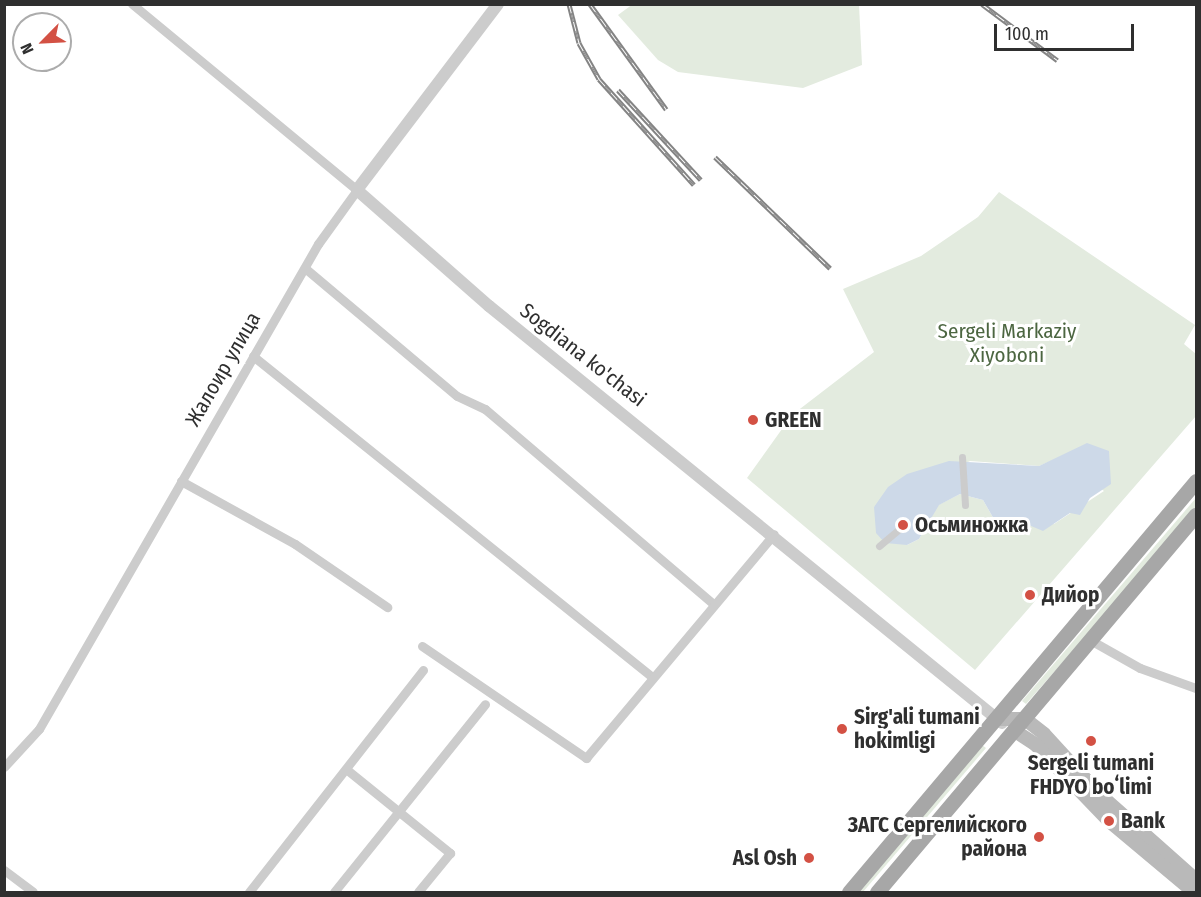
<!DOCTYPE html>
<html>
<head>
<meta charset="utf-8">
<style>
  body { margin:0 }
  #map { position:relative; width:1201px; height:897px; overflow:hidden; background:#fff; font-family:"Fira Sans Condensed",sans-serif }
  div>[style] { position:absolute }
  .green>* { inset:0; background:#e3ebdf }
  .water>* { inset:0; background:#cdd9e8 }
  .pedestrian>* { height:7px; margin:-3.5px; padding:0 3.5px; transform-origin:3.5px; border-radius:3.5px; background:#ccc }
  .minor>* { height:9px; margin:-4.5px; padding:0 4.5px; transform-origin:4.5px; border-radius:4.5px; background:#ccc }
  .tertiary>* { height:12px; margin:-6px; padding:0 6px; transform-origin:6px; border-radius:6px; background:#ccc }
  .secondary>* { height:14px; margin:-7px; padding:0 7px; transform-origin:7px; border-radius:7px; background:#b9b9b9 }
  .primary>* { height:15px; margin:-7.5px; padding:0 7.5px; transform-origin:7.5px; border-radius:7.5px; background:#a7a7a7 }
  .rail>* { height:5px; margin-top:-2.5px; transform-origin:0; background:repeating-linear-gradient(90deg,#fff 0 9px,#848484 0 18px); box-sizing:border-box; border-block:2px solid #848484 }
  .dots>* { width:16px; height:16px; translate:-50% -50%; box-sizing:border-box; border:3px solid #fff; border-radius:50% }
  span { translate:-50% -50%; white-space:nowrap; text-align:center; line-height:1.15; -webkit-text-stroke:6px #fff; paint-order:stroke }
  .park-label { font-size:21px; color:#4c6641 }
  .street-label { font-size:21px; color:#2f2f2f }
  .poi-label { font-size:21px; color:#2f2f2f; font-weight:700 }
  .left { translate:0 -50%; text-align:left }
  .right { translate:-100% -50%; text-align:right }
  .frame { position:absolute; inset:0; border:6px solid #2f2f2f; pointer-events:none }
  .north { position:absolute; left:12px; top:12px; width:60px; height:60px; box-sizing:border-box; background:#fff; border:2px solid #acacac; border-radius:50%; rotate:246deg; font-size:16px; font-weight:700; line-height:24px; text-align:center; color:#2f2f2f }
  .north::after { content:''; display:block; margin:auto; width:21px; height:27px; background:#d35144; clip-path:polygon(50% 0,100% 100%,50% 72%,0 100%) }
  .scale { position:absolute; left:994px; top:24px; width:140px; height:27px; box-sizing:border-box; border:3px solid #2f2f2f; border-top:0; padding-left:8px; font-size:18px; line-height:21px; white-space:nowrap; color:#2f2f2f; -webkit-text-stroke:4px #fff; paint-order:stroke }
</style>
</head>
<body>
<div id="map">
  <div class="green">
    <i style="clip-path:polygon(633px 4px,859px 5px,862px 65px,803px 88px,678px 72px,658px 60px,618px 15px)"></i>
    <i style="clip-path:polygon(evenodd,999px 192px,1195px 325px,1184px 344px,1196px 354px,1196px 416px,975px 670px,747px 478px,792px 415px,874px 352px,843px 289px,921px 256px,978px 217px,999px 192px,1060px 457px,1104px 491px,1054px 524px,999px 528px,983px 500px,960px 494px,938px 505px,919px 539px,907px 545px,874px 507px,970px 461px,1039px 466px,1060px 457px)"></i>
    <i style="clip-path:polygon(1196px 498px,1196px 507px,1175px 534px,1026px 704px,1022px 701px)"></i>
    <i style="clip-path:polygon(982px 745px,986px 748px,863px 892px,856px 892px)"></i>
  </div>
  <div class="water">
    <i style="clip-path:polygon(1087px 443px,1109px 451px,1111px 484px,1090px 498px,1080px 515px,1070px 513px,1043px 531px,1024px 523px,999px 528px,983px 500px,960px 494px,939px 505px,919px 539px,907px 545px,885px 543px,876px 533px,874px 507px,888px 487px,907px 474px,949px 461px,1039px 466px)"></i>
  </div>
  <div class="pedestrian">
    <i style="left:962px;top:457px;width:48px;rotate:86.4deg"></i>
    <i style="left:879px;top:546px;width:26px;rotate:-40deg"></i>
  </div>
  <div class="minor">
    <i style="left:306px;top:269px;width:197px;rotate:40.1deg"></i>
    <i style="left:457px;top:396px;width:31px;rotate:25deg"></i>
    <i style="left:485px;top:409px;width:299px;rotate:40.5deg"></i>
    <i style="left:253px;top:356px;width:511px;rotate:38.8deg"></i>
    <i style="left:181px;top:481px;width:130px;rotate:28.9deg"></i>
    <i style="left:295px;top:544px;width:112px;rotate:34.4deg"></i>
    <i style="left:1092px;top:641px;width:55px;rotate:29.4deg"></i>
    <i style="left:1140px;top:668px;width:59px;rotate:19.7deg"></i>
    <i style="left:422px;top:646px;width:199px;rotate:34.3deg"></i>
    <i style="left:586px;top:758px;width:292px;rotate:-50deg"></i>
    <i style="left:4px;top:767px;width:52px;rotate:-47.4deg"></i>
    <i style="left:39px;top:729px;width:560px;rotate:-60.09deg"></i>
    <i style="left:318px;top:244px;width:67px;rotate:-54.2deg"></i>
    <i style="left:357px;top:190px;width:292px;rotate:-140.4deg"></i>
    <i style="left:346px;top:769px;width:134px;rotate:38.9deg"></i>
    <i style="left:450px;top:853px;width:50px;rotate:129.4deg"></i>
    <i style="left:4px;top:870px;width:36px;rotate:37deg"></i>
    <i style="left:249px;top:892px;width:282px;rotate:-51.9deg"></i>
    <i style="left:334px;top:892px;width:241px;rotate:-51.2deg"></i>
  </div>
  <div class="tertiary">
    <i style="left:498px;top:4px;width:233px;rotate:127.2deg"></i>
    <i style="left:357px;top:190px;width:176px;rotate:41.3deg"></i>
    <i style="left:489px;top:306px;width:661px;rotate:39.11deg"></i>
  </div>
  <div class="secondary">
    <i style="left:996px;top:719px;width:29px"></i>
    <i style="left:1025px;top:719px;width:24px;rotate:38deg"></i>
    <i style="left:1044px;top:734px;width:80px;rotate:47.5deg"></i>
    <i style="left:1098px;top:793px;width:131px;rotate:41.6deg"></i>
    <i style="left:1015px;top:731px;width:24px;rotate:33deg"></i>
    <i style="left:1035px;top:744px;width:107px;rotate:46.1deg"></i>
    <i style="left:1109px;top:821px;width:111px;rotate:39.9deg"></i>
  </div>
  <div class="primary">
    <i style="left:849px;top:892px;width:538px;rotate:-49.83deg"></i>
    <i style="left:877px;top:892px;width:494px;rotate:-49.8deg"></i>
  </div>
  <div class="rail">
    <i style="left:569px;top:4px;width:40px;rotate:75.6deg"></i>
    <i style="left:579px;top:43px;width:41px;rotate:60.9deg"></i>
    <i style="left:599px;top:79px;width:142px;rotate:48.1deg"></i>
    <i style="left:590px;top:4px;width:130px;rotate:54.1deg"></i>
    <i style="left:982px;top:4px;width:94px;rotate:36.7deg"></i>
    <i style="left:618px;top:90px;width:122px;rotate:47.3deg"></i>
    <i style="left:715px;top:157px;width:160px;rotate:44deg"></i>
  </div>
  <div class="dots">
    <i style="left:753px;top:420px;background:#d35144"></i>
    <i style="left:903px;top:525px;background:#d35144"></i>
    <i style="left:1030px;top:595px;background:#d35144"></i>
    <i style="left:842px;top:729px;background:#d35144"></i>
    <i style="left:1091px;top:741px;background:#d35144"></i>
    <i style="left:1109px;top:821px;background:#d35144"></i>
    <i style="left:1039px;top:837px;background:#d35144"></i>
    <i style="left:809px;top:858px;background:#d35144"></i>
  </div>
  <div class="park-label">
    <span style="left:1007px;top:343px">Sergeli Markaziy<br>Xiyoboni</span>
  </div>
  <div class="street-label">
    <span style="left:583px;top:355px;rotate:38deg">Sogdiana ko'chasi</span>
    <span style="left:223px;top:369px;rotate:-60deg">Жалоир улица</span>
  </div>
  <div class="poi-label">
    <span class="left" style="left:765px;top:420px">GREEN</span>
    <span class="left" style="left:915px;top:525px">Осьминожка</span>
    <span class="left" style="left:1042px;top:595px">Дийор</span>
    <span class="left" style="left:854px;top:729px">Sirg'ali tumani<br>hokimligi</span>
    <span style="left:1091px;top:775px">Sergeli tumani<br>FHDYO boʻlimi</span>
    <span class="left" style="left:1121px;top:821px">Bank</span>
    <span class="right" style="left:1027px;top:837px">ЗАГС Сергелийского<br>района</span>
    <span class="right" style="left:797px;top:858px">Asl Osh</span>
  </div>
  <div class="frame"></div>
  <div class="north">N</div>
  <div class="scale">100 m</div>
</div>
</body>
</html>
